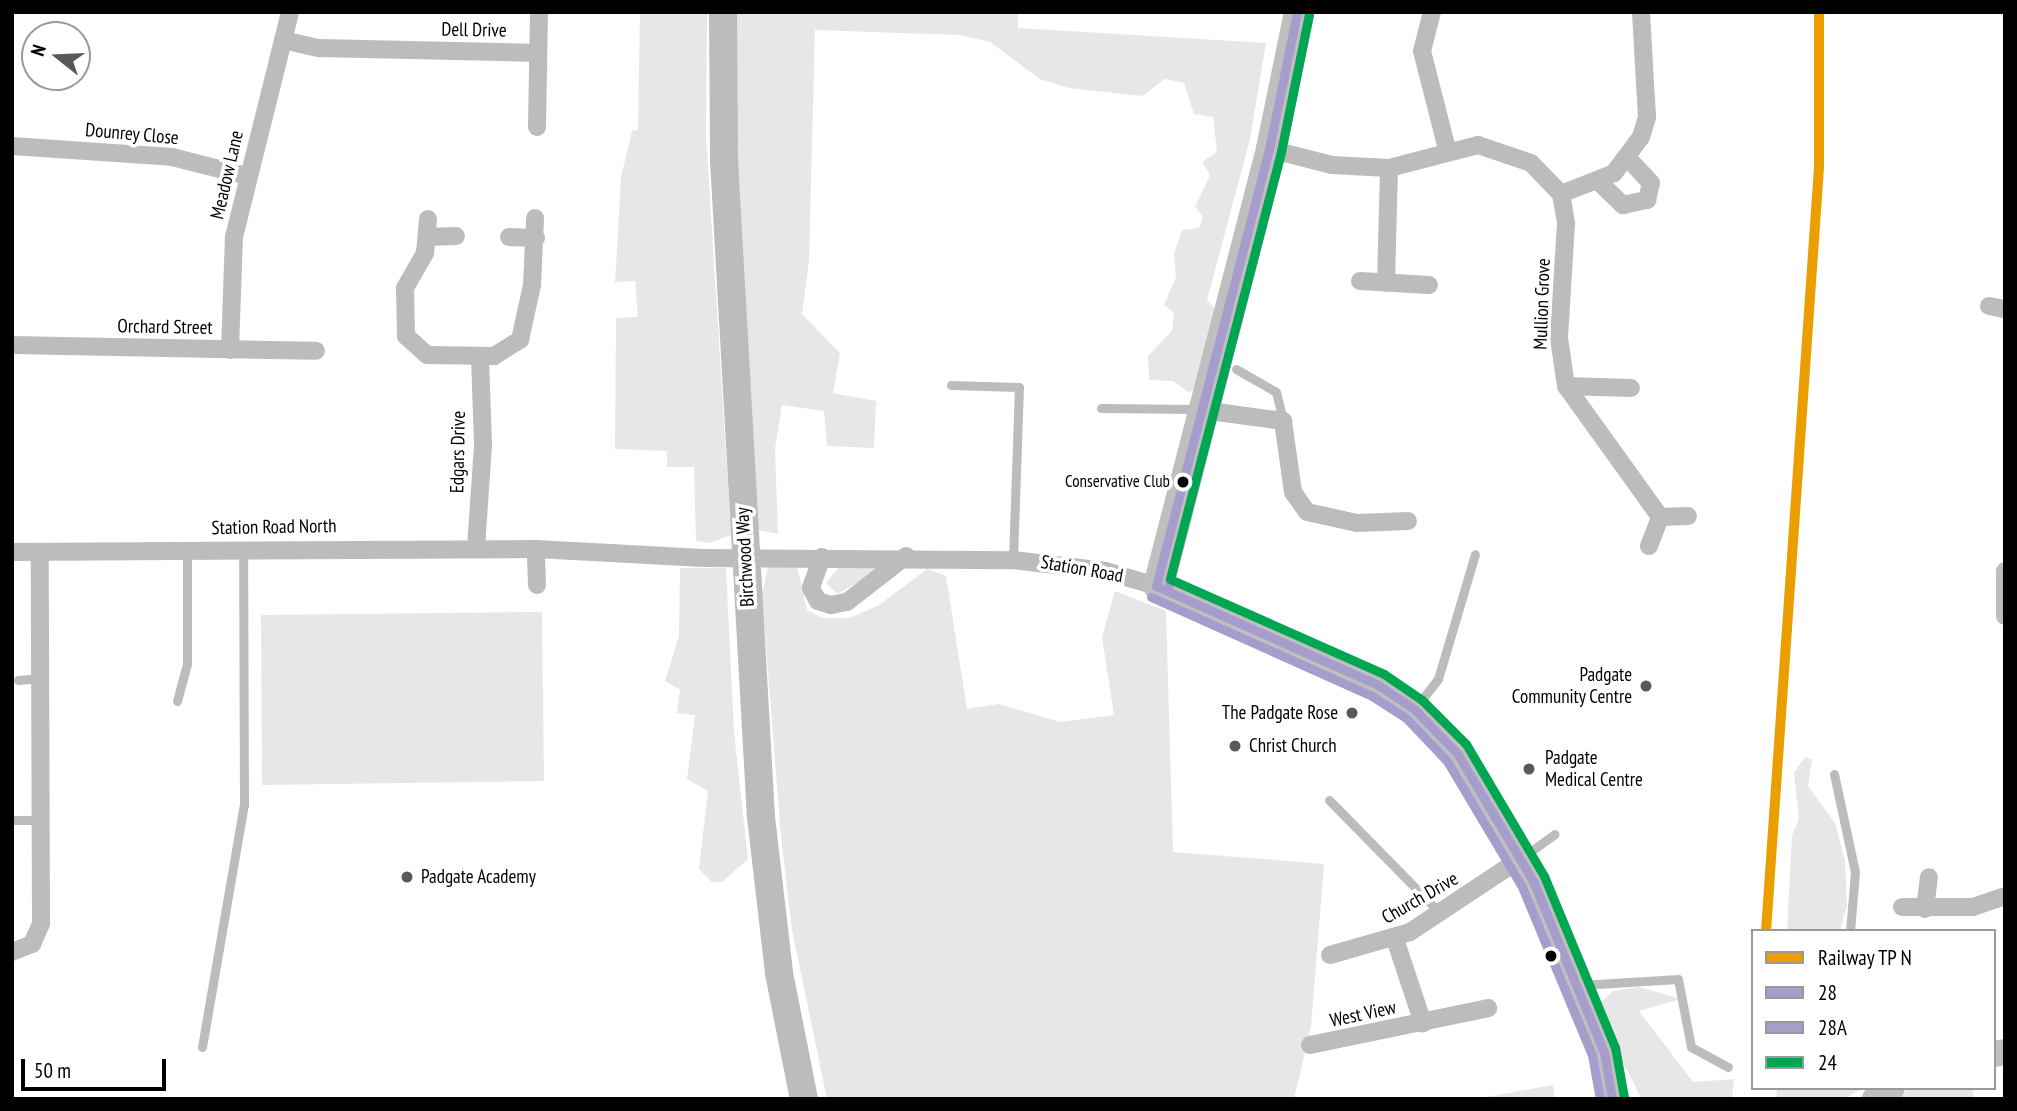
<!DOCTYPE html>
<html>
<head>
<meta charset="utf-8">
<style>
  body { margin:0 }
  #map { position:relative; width:2017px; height:1111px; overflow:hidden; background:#fff; font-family:"PT Sans Narrow",sans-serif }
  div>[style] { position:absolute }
  .green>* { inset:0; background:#e7e7e7 }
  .lane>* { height:9px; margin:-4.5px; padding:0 4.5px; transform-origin:4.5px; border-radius:4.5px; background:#bcbcbc }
  .street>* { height:18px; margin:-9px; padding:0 9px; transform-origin:9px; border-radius:9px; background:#bcbcbc }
  .secondary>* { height:26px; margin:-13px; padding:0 13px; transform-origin:13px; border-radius:13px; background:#bfbfbf }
  .primary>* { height:28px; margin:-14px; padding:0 14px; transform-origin:14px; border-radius:14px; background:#bcbcbc }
  .bus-1>* { height:9px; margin:-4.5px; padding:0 4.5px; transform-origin:4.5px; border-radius:4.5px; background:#a69dcd }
  .bus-2>* { height:9px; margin:-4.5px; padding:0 4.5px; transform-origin:4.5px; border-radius:4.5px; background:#a69dcd }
  .bus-3>* { height:9px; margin:-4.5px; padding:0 4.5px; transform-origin:4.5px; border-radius:4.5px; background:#00a651 }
  .rail-1>* { height:10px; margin:-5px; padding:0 5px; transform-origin:5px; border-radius:5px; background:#eb9e00 }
  .dots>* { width:19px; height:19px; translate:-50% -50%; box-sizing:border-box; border:4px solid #fff; border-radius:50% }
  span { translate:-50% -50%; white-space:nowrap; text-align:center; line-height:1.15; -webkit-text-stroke:7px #fff; paint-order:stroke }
  .bus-label { font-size:17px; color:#000 }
  .right { translate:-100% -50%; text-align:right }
  .street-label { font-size:19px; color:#000 }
  .poi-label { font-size:19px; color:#000 }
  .left { translate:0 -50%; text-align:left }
  .frame { position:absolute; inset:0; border:14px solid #000; pointer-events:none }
  .legend { position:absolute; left:1751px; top:929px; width:245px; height:161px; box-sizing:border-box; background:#fff; border:2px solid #999; margin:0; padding:9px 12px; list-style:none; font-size:21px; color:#000 }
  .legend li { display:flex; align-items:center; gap:14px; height:35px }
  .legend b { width:35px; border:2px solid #999 }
  .north { position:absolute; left:21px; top:21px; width:70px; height:70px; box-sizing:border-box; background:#fff; border:2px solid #999; border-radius:50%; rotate:288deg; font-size:19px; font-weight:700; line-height:28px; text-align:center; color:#000 }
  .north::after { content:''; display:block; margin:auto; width:24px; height:32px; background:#595959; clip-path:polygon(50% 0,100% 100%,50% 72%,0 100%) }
  .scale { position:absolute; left:21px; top:1059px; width:145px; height:32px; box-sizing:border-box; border:4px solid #000; border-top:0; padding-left:9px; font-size:21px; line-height:24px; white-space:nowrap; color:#000; -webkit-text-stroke:5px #fff; paint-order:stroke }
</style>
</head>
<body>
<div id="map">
  <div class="green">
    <i style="clip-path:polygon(640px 12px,707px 12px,706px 135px,731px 535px,710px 543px,696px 541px,694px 467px,667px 467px,667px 451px,615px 449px,616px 318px,638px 317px,635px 281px,615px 282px,621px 177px,632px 131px,638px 130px)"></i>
    <i style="clip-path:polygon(728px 12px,1018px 12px,1018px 28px,1266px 43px,1250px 139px,1207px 300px,1221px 316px,1213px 347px,1202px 355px,1200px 388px,1188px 392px,1173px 381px,1149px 380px,1148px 356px,1172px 331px,1174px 313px,1164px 305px,1176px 277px,1174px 254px,1182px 230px,1199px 228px,1203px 217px,1195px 207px,1210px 175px,1202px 162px,1217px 152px,1213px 117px,1194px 114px,1184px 83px,1165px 79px,1142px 96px,1069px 88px,1040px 79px,990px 42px,959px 35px,815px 30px,809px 261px,802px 314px,840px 353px,833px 393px,876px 401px,874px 448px,827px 446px,824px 411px,782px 405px,775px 449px,778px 534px,758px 530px)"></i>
    <i style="clip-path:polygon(768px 566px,797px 566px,807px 610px,823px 618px,850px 618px,879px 605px,927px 569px,946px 576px,967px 709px,999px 704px,1060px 722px,1114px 715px,1102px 637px,1115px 591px,1166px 611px,1173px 852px,1324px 864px,1311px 1027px,1294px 1099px,827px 1099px,792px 930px,781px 837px,762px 595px)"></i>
    <i style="clip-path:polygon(839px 567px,877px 567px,877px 572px,837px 594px,826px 583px)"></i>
    <i style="clip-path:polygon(680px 568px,726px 568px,734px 732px,748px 859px,722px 882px,712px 882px,699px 869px,708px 791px,687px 779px,695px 715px,677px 713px,680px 690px,665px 681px,679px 636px)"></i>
    <i style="clip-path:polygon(542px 612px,544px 781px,262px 785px,261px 615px)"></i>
    <i style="clip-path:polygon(1805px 757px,1812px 760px,1808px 786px,1835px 823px,1845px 861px,1847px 905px,1840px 931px,1787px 931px,1792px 835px,1799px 819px,1794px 773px)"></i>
    <i style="clip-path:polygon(1639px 987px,1681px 999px,1639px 1011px,1693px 1082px,1734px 1079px,1732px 1099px,1642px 1099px,1601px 1021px,1602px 1001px,1613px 991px)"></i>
    <i style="clip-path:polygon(1553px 1085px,1555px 1099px,1475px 1099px)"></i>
    <i style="clip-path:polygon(1777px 1088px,1863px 1088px,1844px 1099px,1776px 1099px)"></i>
    <i style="clip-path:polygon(1911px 1088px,1974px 1088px,1973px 1099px,1894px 1099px)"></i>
  </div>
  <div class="lane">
    <i style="left:1236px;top:369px;width:46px;rotate:29.9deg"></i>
    <i style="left:1276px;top:392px;width:30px;rotate:76deg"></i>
    <i style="left:951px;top:385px;width:68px;rotate:1.7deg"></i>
    <i style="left:1019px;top:387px;width:173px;rotate:92deg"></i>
    <i style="left:1101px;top:408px;width:96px;rotate:0.6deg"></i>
    <i style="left:18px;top:680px;width:25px;rotate:-5deg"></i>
    <i style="left:177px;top:701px;width:38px;rotate:-75deg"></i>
    <i style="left:187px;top:664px;width:115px;rotate:-90deg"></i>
    <i style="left:1416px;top:707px;width:36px;rotate:-52deg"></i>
    <i style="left:1438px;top:679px;width:130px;rotate:-73.5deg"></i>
    <i style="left:1834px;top:774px;width:100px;rotate:77.9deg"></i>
    <i style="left:1855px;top:872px;width:59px;rotate:94.8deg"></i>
    <i style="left:1329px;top:800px;width:158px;rotate:45.5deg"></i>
    <i style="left:12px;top:820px;width:30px"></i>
    <i style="left:1523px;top:857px;width:39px;rotate:-36deg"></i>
    <i style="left:1580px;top:985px;width:98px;rotate:-3.5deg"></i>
    <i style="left:1678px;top:979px;width:69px;rotate:79.2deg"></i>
    <i style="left:1691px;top:1047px;width:42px;rotate:28.4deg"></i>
    <i style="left:202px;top:1047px;width:246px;rotate:-80.2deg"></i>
    <i style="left:244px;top:805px;width:256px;rotate:-90.2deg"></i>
  </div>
  <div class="street">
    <i style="left:1432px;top:12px;width:40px;rotate:104.4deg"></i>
    <i style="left:1422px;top:51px;width:101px;rotate:75.7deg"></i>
    <i style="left:283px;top:40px;width:37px;rotate:13deg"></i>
    <i style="left:319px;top:48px;width:219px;rotate:1.3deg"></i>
    <i style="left:537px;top:127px;width:115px;rotate:-89deg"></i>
    <i style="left:12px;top:146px;width:160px;rotate:3.9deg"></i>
    <i style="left:172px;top:157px;width:77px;rotate:14.2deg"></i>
    <i style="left:1269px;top:149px;width:65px;rotate:14.3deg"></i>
    <i style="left:1332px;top:165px;width:57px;rotate:3deg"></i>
    <i style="left:1389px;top:168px;width:92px;rotate:-14.5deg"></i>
    <i style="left:1478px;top:145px;width:56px;rotate:18.8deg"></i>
    <i style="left:1531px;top:163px;width:43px;rotate:45.9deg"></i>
    <i style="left:1561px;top:194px;width:29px;rotate:80deg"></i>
    <i style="left:1566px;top:223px;width:115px;rotate:93.5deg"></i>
    <i style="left:1559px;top:338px;width:49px;rotate:81.7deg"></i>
    <i style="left:1566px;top:386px;width:161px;rotate:54.3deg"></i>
    <i style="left:1600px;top:183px;width:32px;rotate:44deg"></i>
    <i style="left:1623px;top:205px;width:25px;rotate:-12deg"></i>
    <i style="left:1647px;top:200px;width:17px;rotate:-77deg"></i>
    <i style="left:1651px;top:183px;width:34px;rotate:-133deg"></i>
    <i style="left:1561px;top:194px;width:57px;rotate:-21.6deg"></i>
    <i style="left:1614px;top:173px;width:45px;rotate:-53.1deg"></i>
    <i style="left:1641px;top:137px;width:21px;rotate:-73deg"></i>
    <i style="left:1647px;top:117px;width:105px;rotate:-93.3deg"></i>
    <i style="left:428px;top:219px;width:34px;rotate:95deg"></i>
    <i style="left:425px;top:253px;width:40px;rotate:119.7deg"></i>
    <i style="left:405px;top:288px;width:48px;rotate:88.8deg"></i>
    <i style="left:406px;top:336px;width:28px;rotate:42deg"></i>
    <i style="left:427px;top:355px;width:67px;rotate:0.9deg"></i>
    <i style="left:494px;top:356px;width:31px;rotate:-32deg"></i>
    <i style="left:520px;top:340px;width:56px;rotate:-77.7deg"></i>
    <i style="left:532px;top:285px;width:67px;rotate:-87.4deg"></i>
    <i style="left:428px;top:237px;width:28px;rotate:-2deg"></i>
    <i style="left:509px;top:237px;width:27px;rotate:2deg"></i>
    <i style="left:1360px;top:281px;width:69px;rotate:3.3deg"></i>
    <i style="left:1386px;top:283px;width:115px;rotate:-88.5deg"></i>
    <i style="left:1989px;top:306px;width:16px;rotate:11deg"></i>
    <i style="left:12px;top:345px;width:304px;rotate:1.1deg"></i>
    <i style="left:230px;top:350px;width:113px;rotate:-88deg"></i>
    <i style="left:234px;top:237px;width:232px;rotate:-76deg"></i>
    <i style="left:1566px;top:386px;width:65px;rotate:1.8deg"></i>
    <i style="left:1202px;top:410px;width:82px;rotate:7.7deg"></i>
    <i style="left:1283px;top:421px;width:72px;rotate:82deg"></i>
    <i style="left:1293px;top:492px;width:24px;rotate:55deg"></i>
    <i style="left:1307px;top:512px;width:51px;rotate:12.4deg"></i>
    <i style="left:1357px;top:523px;width:51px;rotate:-2.2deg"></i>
    <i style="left:1649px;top:546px;width:31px;rotate:-69deg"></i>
    <i style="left:1660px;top:517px;width:28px;rotate:-2deg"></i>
    <i style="left:476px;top:548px;width:104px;rotate:-86.1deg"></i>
    <i style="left:483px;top:444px;width:88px;rotate:-92deg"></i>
    <i style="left:12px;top:552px;width:524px;rotate:-0.33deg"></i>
    <i style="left:822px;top:557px;width:33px;rotate:110deg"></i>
    <i style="left:811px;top:588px;width:15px;rotate:62deg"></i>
    <i style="left:818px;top:601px;width:14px;rotate:17deg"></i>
    <i style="left:831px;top:605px;width:16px;rotate:-11deg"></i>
    <i style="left:847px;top:602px;width:75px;rotate:-37.9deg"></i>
    <i style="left:2005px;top:571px;width:45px;rotate:90deg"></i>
    <i style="left:537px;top:585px;width:36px;rotate:-92deg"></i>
    <i style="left:536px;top:549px;width:167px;rotate:3.1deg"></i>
    <i style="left:703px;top:558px;width:310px;rotate:0.4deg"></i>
    <i style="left:1013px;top:560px;width:93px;rotate:6.8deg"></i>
    <i style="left:1105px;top:571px;width:53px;rotate:16.4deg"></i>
    <i style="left:1902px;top:907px;width:71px"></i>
    <i style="left:1973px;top:907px;width:34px;rotate:-19deg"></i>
    <i style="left:1925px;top:909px;width:32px;rotate:-83deg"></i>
    <i style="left:1395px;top:939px;width:89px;rotate:71.6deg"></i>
    <i style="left:12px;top:952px;width:22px;rotate:-22deg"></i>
    <i style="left:32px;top:944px;width:22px;rotate:-66deg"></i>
    <i style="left:41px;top:924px;width:372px;rotate:-90.2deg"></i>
    <i style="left:1330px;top:955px;width:83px;rotate:-16deg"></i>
    <i style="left:1410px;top:932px;width:134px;rotate:-33.5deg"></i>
    <i style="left:1310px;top:1045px;width:182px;rotate:-11.7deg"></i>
  </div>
  <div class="secondary">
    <i style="left:1297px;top:12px;width:140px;rotate:101.6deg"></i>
    <i style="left:1269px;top:149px;width:451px;rotate:104.5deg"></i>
    <i style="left:1156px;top:586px;width:243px;rotate:24deg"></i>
    <i style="left:1378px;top:685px;width:43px;rotate:33.7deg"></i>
    <i style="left:1414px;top:709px;width:62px;rotate:45.7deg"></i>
    <i style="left:1457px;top:753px;width:149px;rotate:59.3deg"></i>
    <i style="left:1533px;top:881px;width:185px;rotate:67.5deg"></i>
    <i style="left:1604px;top:1052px;width:48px;rotate:80.3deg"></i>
    <i style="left:1994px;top:1054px;width:11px;rotate:-10deg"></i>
    <i style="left:1875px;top:1099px;width:20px;rotate:-33deg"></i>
  </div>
  <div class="primary">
    <i style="left:723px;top:12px;width:148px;rotate:89.6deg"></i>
    <i style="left:724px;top:160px;width:658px;rotate:86.78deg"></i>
    <i style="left:761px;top:817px;width:157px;rotate:83.4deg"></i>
    <i style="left:779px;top:973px;width:128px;rotate:78.8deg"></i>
  </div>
  <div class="bus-1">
    <i style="left:1156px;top:586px;width:243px;rotate:24deg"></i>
    <i style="left:1378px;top:685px;width:43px;rotate:33.7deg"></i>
    <i style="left:1414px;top:709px;width:62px;rotate:45.7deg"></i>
    <i style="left:1457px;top:753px;width:149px;rotate:59.3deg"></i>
    <i style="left:1533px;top:881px;width:185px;rotate:67.5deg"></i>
    <i style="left:1604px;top:1052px;width:48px;rotate:80.3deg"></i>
    <i style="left:1156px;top:586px;width:451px;rotate:-75.5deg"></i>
    <i style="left:1269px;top:149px;width:140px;rotate:-78.4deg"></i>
  </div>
  <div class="bus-2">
    <i style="left:1168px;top:589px;width:451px;rotate:-75.5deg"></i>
    <i style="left:1281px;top:152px;width:141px;rotate:-78.5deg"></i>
    <i style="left:1151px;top:597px;width:242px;rotate:24.1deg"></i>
    <i style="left:1372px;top:696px;width:40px;rotate:32.9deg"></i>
    <i style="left:1406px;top:718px;width:59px;rotate:46.4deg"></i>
    <i style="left:1447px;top:761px;width:147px;rotate:59.2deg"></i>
    <i style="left:1522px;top:887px;width:182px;rotate:67.4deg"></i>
    <i style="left:1592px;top:1055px;width:45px;rotate:79.7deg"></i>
  </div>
  <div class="bus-3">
    <i style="left:1309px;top:14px;width:141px;rotate:101.5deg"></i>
    <i style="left:1281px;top:152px;width:441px;rotate:104.6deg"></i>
    <i style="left:1170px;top:579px;width:234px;rotate:23.9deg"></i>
    <i style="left:1384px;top:674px;width:46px;rotate:34.4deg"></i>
    <i style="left:1422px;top:700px;width:62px;rotate:45deg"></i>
    <i style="left:1466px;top:744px;width:153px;rotate:59.4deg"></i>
    <i style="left:1544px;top:876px;width:185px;rotate:67.5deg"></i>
    <i style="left:1615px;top:1047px;width:51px;rotate:79.8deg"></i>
  </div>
  <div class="rail-1">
    <i style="left:1766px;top:931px;width:766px;rotate:-86.03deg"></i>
    <i style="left:1819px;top:167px;width:155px;rotate:-90deg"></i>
  </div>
  <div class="dots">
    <i style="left:1183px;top:482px;background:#000"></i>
    <i style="left:1646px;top:686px;background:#595959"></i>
    <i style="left:1352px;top:713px;background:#595959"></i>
    <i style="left:1235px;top:746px;background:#595959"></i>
    <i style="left:1529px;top:769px;background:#595959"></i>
    <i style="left:407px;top:877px;background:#595959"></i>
    <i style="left:1551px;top:956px;background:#000"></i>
  </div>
  <div class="bus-label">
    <span class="right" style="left:1170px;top:482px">Conservative Club</span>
  </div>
  <div class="street-label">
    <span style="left:474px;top:30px;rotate:1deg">Dell Drive</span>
    <span style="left:132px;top:134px;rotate:5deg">Dounrey Close</span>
    <span style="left:227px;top:175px;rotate:-77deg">Meadow Lane</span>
    <span style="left:1542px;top:304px;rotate:-88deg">Mullion Grove</span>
    <span style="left:165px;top:327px;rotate:1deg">Orchard Street</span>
    <span style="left:458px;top:452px;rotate:-89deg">Edgars Drive</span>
    <span style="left:274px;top:527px;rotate:-1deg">Station Road North</span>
    <span style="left:745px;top:557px;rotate:-93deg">Birchwood Way</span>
    <span style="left:1082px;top:569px;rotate:10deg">Station Road</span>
    <span style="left:1420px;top:898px;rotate:-30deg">Church Drive</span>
    <span style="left:1363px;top:1014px;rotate:-12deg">West View</span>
  </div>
  <div class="poi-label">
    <span class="right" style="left:1632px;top:686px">Padgate<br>Community Centre</span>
    <span class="right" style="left:1338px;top:713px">The Padgate Rose</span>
    <span class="left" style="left:1249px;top:746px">Christ Church</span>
    <span class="left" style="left:1545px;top:769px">Padgate<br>Medical Centre</span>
    <span class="left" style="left:421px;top:877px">Padgate Academy</span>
  </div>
  <div class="frame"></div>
  <ul class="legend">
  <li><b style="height:9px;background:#eb9e00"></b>Railway TP N</li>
  <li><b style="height:9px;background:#a69dcd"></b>28</li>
  <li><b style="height:9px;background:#a69dcd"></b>28A</li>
  <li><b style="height:9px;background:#00a651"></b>24</li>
  </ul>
  <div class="north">N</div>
  <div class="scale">50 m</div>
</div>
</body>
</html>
